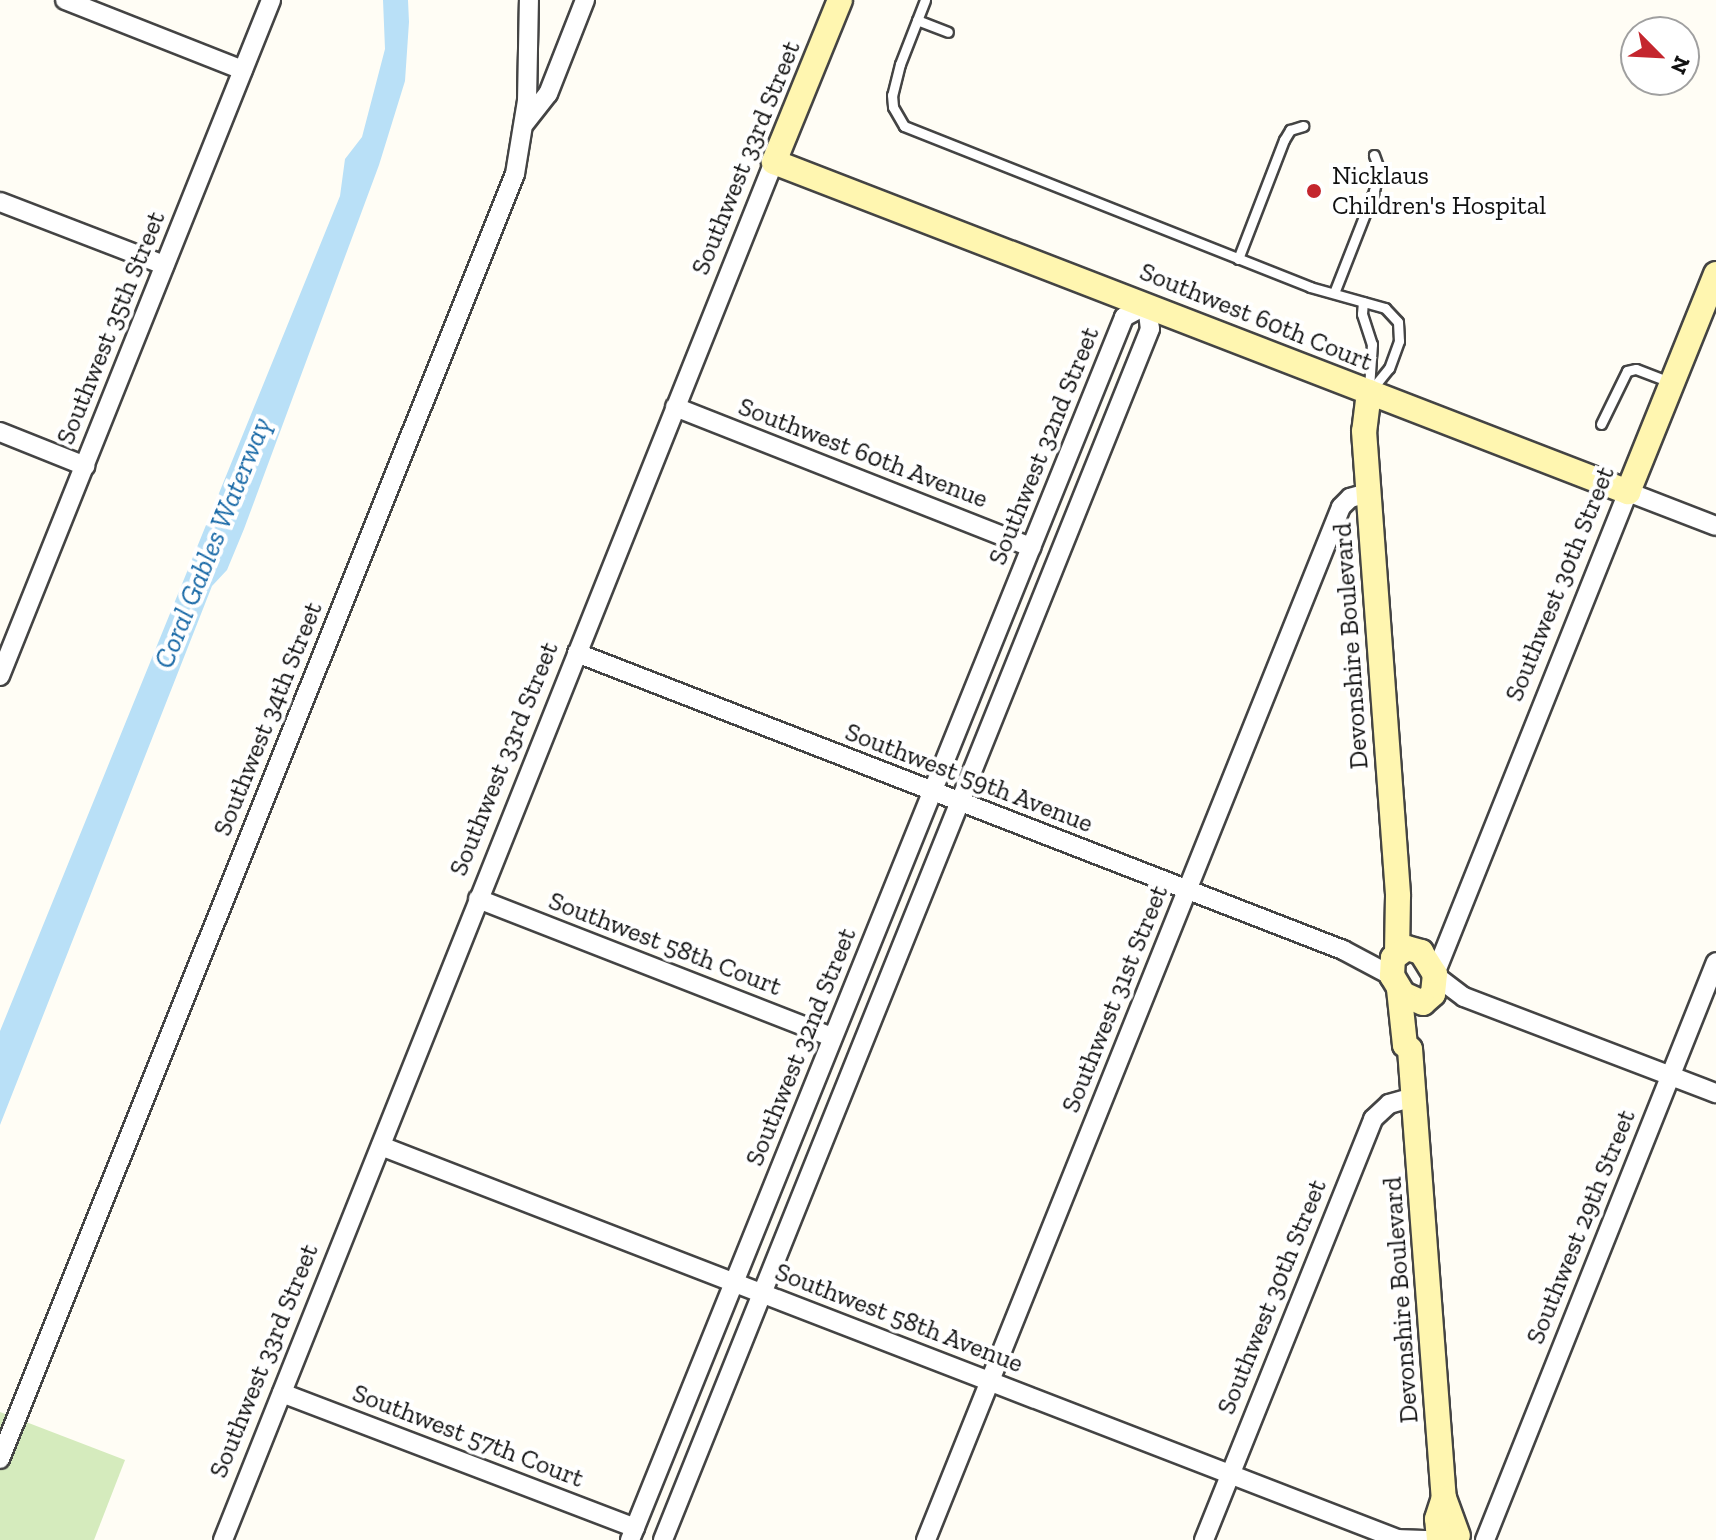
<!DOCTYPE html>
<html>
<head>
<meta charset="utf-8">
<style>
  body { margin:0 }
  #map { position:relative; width:1716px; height:1540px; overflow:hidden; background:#fffdf5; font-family:"Zilla Slab",serif }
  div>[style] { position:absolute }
  .green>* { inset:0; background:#d5ebbd }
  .water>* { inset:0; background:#b9e0f7 }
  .roads { filter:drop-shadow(2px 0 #444) drop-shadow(-2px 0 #444) drop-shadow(0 2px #444) drop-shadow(0 -2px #444) }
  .lane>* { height:9px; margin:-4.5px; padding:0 4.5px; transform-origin:4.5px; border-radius:4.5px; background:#fff }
  .street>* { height:18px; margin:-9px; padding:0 9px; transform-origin:9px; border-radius:9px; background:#fff }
  .secondary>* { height:24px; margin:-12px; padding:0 12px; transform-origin:12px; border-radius:12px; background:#fff6b0 }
  .dots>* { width:22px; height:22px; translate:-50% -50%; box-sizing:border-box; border:4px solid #fff; border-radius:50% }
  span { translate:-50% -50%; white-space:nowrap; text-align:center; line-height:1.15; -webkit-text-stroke:8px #fff; paint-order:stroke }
  .street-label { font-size:26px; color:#111 }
  .poi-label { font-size:26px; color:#111 }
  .left { translate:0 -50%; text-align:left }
  .water-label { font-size:28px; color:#1768a6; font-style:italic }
  .north { position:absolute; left:1620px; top:16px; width:80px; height:80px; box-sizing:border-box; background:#fff; border:2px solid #a0a0a0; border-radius:50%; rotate:114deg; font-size:22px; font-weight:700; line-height:32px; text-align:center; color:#111 }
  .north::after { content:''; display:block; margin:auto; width:28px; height:36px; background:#c4262e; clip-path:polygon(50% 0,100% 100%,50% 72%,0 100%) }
</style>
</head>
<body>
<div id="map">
  <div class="green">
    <i style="clip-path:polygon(0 1412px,125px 1460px,94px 1540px,0 1540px)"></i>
  </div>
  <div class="water">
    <i style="clip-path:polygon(383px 0,408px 0,409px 22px,405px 81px,379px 165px,244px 529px,227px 570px,212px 586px,0 1125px,0 1031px,340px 196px,345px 159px,362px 137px,385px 49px)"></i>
  </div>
  <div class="roads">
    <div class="lane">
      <i style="left:925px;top:0;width:69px;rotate:111.3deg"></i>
      <i style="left:900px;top:64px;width:32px;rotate:104deg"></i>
      <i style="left:892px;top:95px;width:12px;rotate:85deg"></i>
      <i style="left:893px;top:107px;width:22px;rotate:60deg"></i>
      <i style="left:904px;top:126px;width:437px;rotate:21.6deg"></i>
      <i style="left:1310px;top:287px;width:78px;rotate:15.6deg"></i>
      <i style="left:1385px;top:308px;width:19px;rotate:47deg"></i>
      <i style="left:1398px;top:322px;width:19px;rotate:87deg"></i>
      <i style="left:1399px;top:341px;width:29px;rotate:110deg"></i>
      <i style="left:1389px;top:368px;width:28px;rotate:129deg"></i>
      <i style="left:917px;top:20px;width:33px;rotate:21deg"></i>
      <i style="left:1238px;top:259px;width:128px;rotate:-68.9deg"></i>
      <i style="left:1284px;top:140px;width:12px;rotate:-59deg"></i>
      <i style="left:1290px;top:130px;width:14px;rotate:-17deg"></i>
      <i style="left:1334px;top:293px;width:110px;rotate:-68.6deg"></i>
      <i style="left:1374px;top:191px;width:23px;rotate:-77deg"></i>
      <i style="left:1379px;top:169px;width:15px;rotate:-110deg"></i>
      <i style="left:1363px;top:302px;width:12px;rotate:95deg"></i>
      <i style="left:1362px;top:314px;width:32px;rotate:72deg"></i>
      <i style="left:1372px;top:344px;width:44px;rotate:93.9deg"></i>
      <i style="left:1601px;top:424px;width:59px;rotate:-63.9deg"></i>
      <i style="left:1627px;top:371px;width:9px;rotate:-13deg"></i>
      <i style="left:1636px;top:369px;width:36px;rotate:21deg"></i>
    </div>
    <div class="street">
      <i style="left:65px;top:0;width:191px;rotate:21.5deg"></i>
      <i style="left:525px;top:123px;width:37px;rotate:-52deg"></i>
      <i style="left:548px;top:94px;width:101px;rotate:-68.5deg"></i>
      <i style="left:0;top:202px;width:176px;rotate:21deg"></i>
      <i style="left:675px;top:407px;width:383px;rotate:21.5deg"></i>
      <i style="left:0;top:432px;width:92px;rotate:21.8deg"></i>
      <i style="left:577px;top:653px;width:822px;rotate:21.19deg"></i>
      <i style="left:1343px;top:950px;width:55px;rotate:28deg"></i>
      <i style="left:0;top:676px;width:728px;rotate:-68.15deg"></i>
      <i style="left:478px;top:899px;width:380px;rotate:21.3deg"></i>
      <i style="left:1435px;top:974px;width:519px;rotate:-68.18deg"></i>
      <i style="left:1628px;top:492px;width:94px;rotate:21.1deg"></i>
      <i style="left:1436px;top:976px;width:35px;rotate:37deg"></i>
      <i style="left:1464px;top:997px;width:270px;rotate:20.9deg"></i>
      <i style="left:381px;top:1146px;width:1093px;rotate:21.14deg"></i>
      <i style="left:282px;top:1393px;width:378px;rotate:20.9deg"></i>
      <i style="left:0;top:1459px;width:1384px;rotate:-68.16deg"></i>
      <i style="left:515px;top:174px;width:74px;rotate:-80.7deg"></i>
      <i style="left:527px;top:101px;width:101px;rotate:-88.9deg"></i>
      <i style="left:1398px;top:1539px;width:32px;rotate:2deg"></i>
      <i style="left:223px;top:1540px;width:1484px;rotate:-68.21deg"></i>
      <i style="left:630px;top:1540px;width:1319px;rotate:-68deg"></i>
      <i style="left:1124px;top:317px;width:26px;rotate:-28deg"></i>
      <i style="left:1147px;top:305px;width:24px;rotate:83deg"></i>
      <i style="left:1150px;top:329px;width:1305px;rotate:111.91deg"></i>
      <i style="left:926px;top:1540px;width:1113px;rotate:-68.11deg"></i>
      <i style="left:1341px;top:507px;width:13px;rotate:-45deg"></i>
      <i style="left:1350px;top:498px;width:19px;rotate:-16deg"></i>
      <i style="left:1204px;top:1540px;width:454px;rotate:-68.1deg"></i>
      <i style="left:1373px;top:1119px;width:22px;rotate:-43deg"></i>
      <i style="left:1389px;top:1104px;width:25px;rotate:-16deg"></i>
      <i style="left:1485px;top:1540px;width:622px;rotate:-68.22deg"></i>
    </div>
    <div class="secondary">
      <i style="left:840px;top:0;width:175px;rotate:112.2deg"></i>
      <i style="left:774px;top:162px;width:916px;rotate:21.13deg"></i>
      <i style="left:1628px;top:492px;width:235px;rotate:-68deg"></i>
      <i style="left:1369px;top:392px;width:39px;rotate:97deg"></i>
      <i style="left:1364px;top:431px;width:466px;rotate:85.8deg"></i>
      <i style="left:1398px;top:896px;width:56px;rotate:91deg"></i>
      <i style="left:1407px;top:948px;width:15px;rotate:16deg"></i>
      <i style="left:1421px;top:952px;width:26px;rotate:58deg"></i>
      <i style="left:1435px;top:974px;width:20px;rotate:96deg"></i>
      <i style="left:1433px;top:994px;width:13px;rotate:138deg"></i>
      <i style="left:1423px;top:1003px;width:22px;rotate:-156deg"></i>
      <i style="left:1403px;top:994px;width:21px;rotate:-121deg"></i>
      <i style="left:1392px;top:976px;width:18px;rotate:-87deg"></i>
      <i style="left:1393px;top:958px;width:17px;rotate:-36deg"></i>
      <i style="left:1399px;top:989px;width:56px;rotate:83.9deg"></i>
      <i style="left:1405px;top:1045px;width:6px;rotate:39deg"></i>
      <i style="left:1410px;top:1049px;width:450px;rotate:85.7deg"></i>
      <i style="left:1444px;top:1498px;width:40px;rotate:69.8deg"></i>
      <i style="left:1439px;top:1540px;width:21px;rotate:-95deg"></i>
      <i style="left:1437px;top:1519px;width:22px;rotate:-72deg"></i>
    </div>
  </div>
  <div class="dots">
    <i style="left:1314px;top:191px;background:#c4262e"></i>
  </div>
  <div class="street-label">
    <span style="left:746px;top:158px;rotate:-68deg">Southwest 33rd Street</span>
    <span style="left:1256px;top:317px;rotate:22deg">Southwest 60th Court</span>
    <span style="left:111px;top:328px;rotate:-68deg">Southwest 35th Street</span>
    <span style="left:1044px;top:446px;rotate:-68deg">Southwest 32nd Street</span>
    <span style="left:863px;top:453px;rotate:21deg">Southwest 60th Avenue</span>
    <span style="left:1560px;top:584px;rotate:-68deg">Southwest 30th Street</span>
    <span style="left:1351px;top:646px;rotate:-94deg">Devonshire Boulevard</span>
    <span style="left:268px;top:719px;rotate:-68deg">Southwest 34th Street</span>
    <span style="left:504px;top:759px;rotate:-68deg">Southwest 33rd Street</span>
    <span style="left:969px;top:778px;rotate:21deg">Southwest 59th Avenue</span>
    <span style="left:665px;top:944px;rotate:21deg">Southwest 58th Court</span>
    <span style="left:1115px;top:999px;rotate:-68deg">Southwest 31st Street</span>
    <span style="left:801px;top:1047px;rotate:-68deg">Southwest 32nd Street</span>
    <span style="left:1581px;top:1227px;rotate:-68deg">Southwest 29th Street</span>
    <span style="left:1272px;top:1297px;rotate:-68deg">Southwest 30th Street</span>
    <span style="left:1401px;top:1300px;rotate:-94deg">Devonshire Boulevard</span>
    <span style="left:899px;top:1318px;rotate:21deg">Southwest 58th Avenue</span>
    <span style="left:264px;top:1361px;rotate:-68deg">Southwest 33rd Street</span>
    <span style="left:468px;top:1436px;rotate:21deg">Southwest 57th Court</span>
  </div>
  <div class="poi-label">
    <span class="left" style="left:1332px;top:191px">Nicklaus<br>Children's Hospital</span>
  </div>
  <div class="water-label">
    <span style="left:213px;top:543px;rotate:-68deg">Coral Gables Waterway</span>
  </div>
  <div class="north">N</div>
</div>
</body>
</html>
